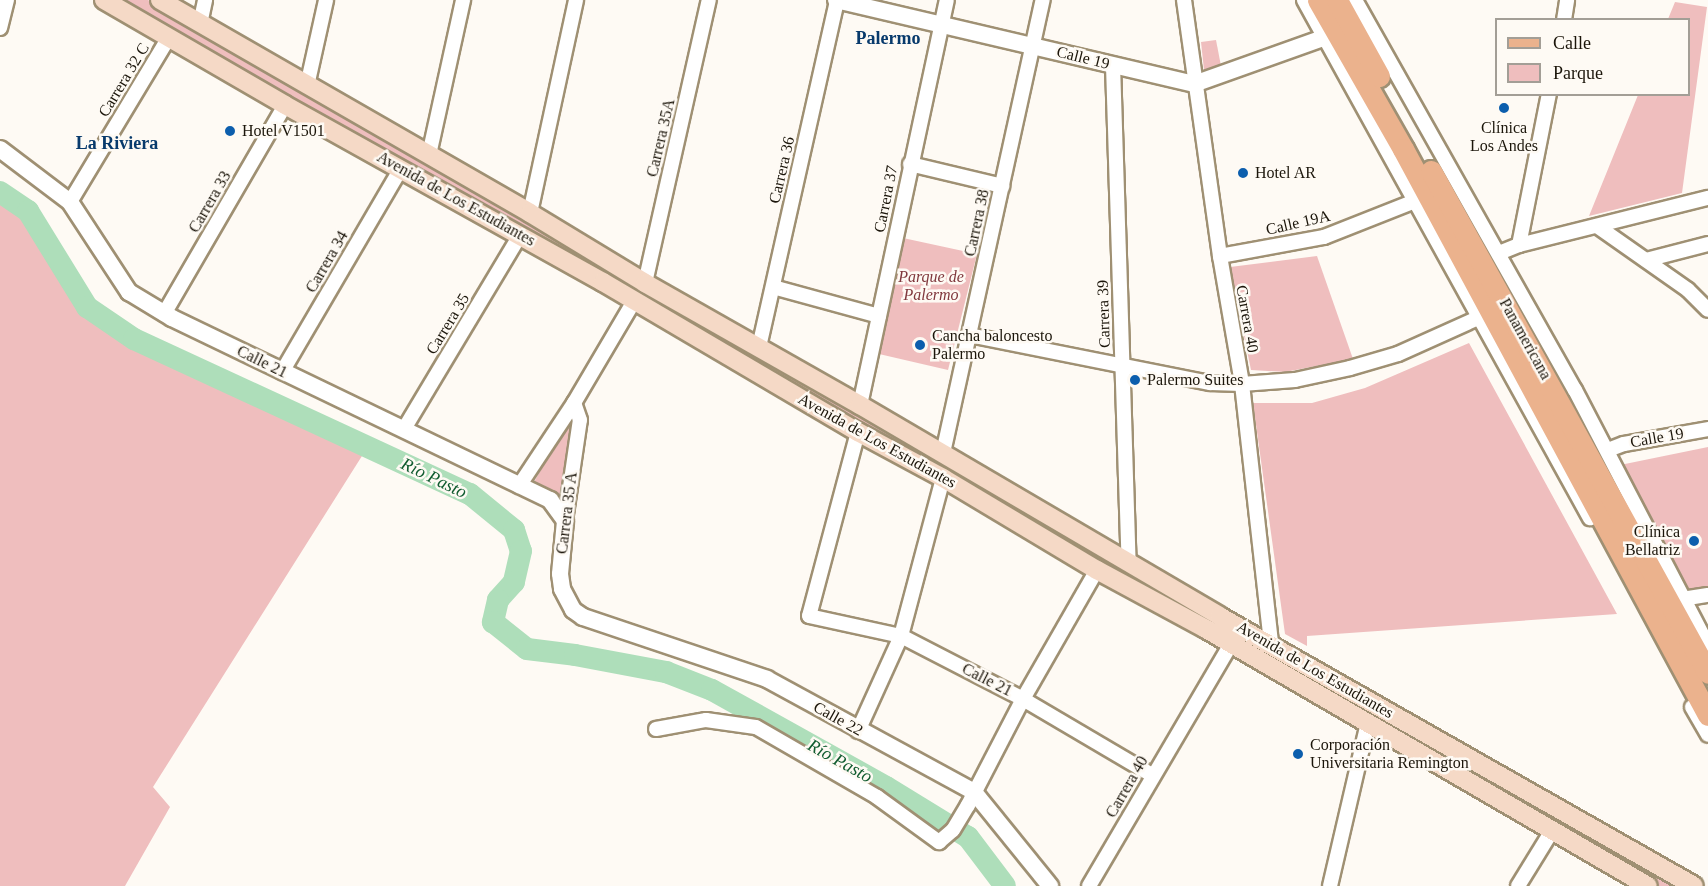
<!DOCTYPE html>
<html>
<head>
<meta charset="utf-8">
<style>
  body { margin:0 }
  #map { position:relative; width:1708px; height:886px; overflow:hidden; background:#fefaf4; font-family:"Times New Roman",serif }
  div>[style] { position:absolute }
  .green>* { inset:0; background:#efbebe }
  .river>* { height:22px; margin:-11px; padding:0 11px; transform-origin:11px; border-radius:11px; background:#aedeba }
  .roads { filter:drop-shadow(2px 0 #9f9073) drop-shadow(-2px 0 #9f9073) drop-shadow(0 2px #9f9073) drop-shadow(0 -2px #9f9073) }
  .minor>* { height:14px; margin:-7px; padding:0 7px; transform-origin:7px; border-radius:7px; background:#fff }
  .tertiary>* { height:16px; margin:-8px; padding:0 8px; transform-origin:8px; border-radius:8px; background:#fff }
  .secondary>* { height:18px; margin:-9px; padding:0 9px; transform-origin:9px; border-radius:9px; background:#f5d9c6 }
  .primary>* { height:21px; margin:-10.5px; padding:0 10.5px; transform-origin:10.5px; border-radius:10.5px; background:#ebb28d }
  .dots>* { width:16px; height:16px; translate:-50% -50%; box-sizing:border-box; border:3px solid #fefaf4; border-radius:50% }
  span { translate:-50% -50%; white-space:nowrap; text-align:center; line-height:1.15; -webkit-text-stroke:5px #fefaf4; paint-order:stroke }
  .street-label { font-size:16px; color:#1b150a }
  .poi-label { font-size:16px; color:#1b150a }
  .left { translate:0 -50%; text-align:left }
  .right { translate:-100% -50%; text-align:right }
  .park-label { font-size:16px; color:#80383d; font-style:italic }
  .neighbourhood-label { font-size:18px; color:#083a6c; font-weight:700 }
  .water-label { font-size:18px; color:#115c30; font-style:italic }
  .legend { position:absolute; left:1495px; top:18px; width:195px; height:78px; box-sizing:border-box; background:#fefaf4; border:2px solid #a39e96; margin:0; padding:8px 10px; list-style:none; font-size:18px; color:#1b150a }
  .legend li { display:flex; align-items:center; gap:12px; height:30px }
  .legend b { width:30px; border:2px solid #a39e96 }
</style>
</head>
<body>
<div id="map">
  <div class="green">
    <i style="clip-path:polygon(123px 0,148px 0,705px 321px,699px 330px)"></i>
    <i style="clip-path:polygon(1675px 2px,1707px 7px,1682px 193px,1589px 216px,1638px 95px,1688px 94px,1688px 20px,1668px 19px)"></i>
    <i style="clip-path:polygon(1216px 40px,1221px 66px,1204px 70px,1201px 42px)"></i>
    <i style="clip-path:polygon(0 192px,28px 211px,87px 307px,134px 339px,200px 367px,367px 448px,153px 787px,170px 807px,125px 886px,0 886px)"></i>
    <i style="clip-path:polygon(903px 238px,977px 254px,948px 370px,879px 354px)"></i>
    <i style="clip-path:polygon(1317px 256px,1353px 359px,1285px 372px,1251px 370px,1230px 267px)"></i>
    <i style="clip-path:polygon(717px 334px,966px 479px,961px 492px,710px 344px)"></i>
    <i style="clip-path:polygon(1469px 343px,1617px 614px,1307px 636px,1307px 646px,1285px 634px,1253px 403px,1312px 403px,1365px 388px)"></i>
    <i style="clip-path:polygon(566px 425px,575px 430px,560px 504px,534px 482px)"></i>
    <i style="clip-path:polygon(1708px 447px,1708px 587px,1686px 589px,1620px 465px)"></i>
    <i style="clip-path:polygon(971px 484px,1680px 886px,1656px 886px,965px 495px)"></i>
  </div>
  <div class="river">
    <i style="left:0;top:192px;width:34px;rotate:34deg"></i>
    <i style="left:28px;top:211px;width:113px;rotate:58.4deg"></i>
    <i style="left:87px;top:307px;width:57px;rotate:34.2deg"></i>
    <i style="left:134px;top:339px;width:370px;rotate:24.8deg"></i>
    <i style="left:470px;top:494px;width:57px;rotate:39.3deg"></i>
    <i style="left:514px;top:530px;width:22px;rotate:72deg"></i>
    <i style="left:521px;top:551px;width:32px;rotate:103deg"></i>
    <i style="left:514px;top:582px;width:24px;rotate:132deg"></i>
    <i style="left:498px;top:600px;width:23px;rotate:103deg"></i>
    <i style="left:493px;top:622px;width:43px;rotate:38.5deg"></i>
    <i style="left:527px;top:649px;width:48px;rotate:7.1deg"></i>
    <i style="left:575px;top:655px;width:93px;rotate:10.6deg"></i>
    <i style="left:666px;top:672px;width:49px;rotate:21.4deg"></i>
    <i style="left:712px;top:690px;width:199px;rotate:29.1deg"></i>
    <i style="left:886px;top:787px;width:96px;rotate:31.4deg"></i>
    <i style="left:968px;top:837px;width:61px;rotate:52.9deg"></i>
  </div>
  <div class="roads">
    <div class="minor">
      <i style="left:1184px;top:0;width:259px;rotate:82deg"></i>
      <i style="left:1220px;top:256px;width:130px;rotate:80.2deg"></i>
      <i style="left:1242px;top:384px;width:262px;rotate:83.6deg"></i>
      <i style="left:1304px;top:0;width:592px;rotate:61.1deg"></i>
      <i style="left:1355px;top:0;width:448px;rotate:60.6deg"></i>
      <i style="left:1575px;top:390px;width:288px;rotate:62.5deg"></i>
      <i style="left:1564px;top:20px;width:20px;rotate:-81deg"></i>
      <i style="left:200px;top:24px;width:25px;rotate:-78deg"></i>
      <i style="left:0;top:28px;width:29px;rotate:-76deg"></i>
      <i style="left:1113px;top:65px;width:497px;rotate:88.2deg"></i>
      <i style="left:307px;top:86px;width:88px;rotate:-77.5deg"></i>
      <i style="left:429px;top:155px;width:159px;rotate:-77.6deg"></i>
      <i style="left:910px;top:164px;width:95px;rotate:13.4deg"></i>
      <i style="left:70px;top:202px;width:192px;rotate:-59deg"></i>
      <i style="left:530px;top:213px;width:218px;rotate:-77.8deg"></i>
      <i style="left:1597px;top:226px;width:111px;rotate:35.1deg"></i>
      <i style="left:1688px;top:290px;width:28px;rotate:45deg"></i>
      <i style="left:1519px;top:245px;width:154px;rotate:-78.8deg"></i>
      <i style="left:1499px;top:253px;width:22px;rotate:-22deg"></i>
      <i style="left:1519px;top:245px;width:195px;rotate:-14deg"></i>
      <i style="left:1220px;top:256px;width:106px;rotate:-10.4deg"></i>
      <i style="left:1324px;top:237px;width:98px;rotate:-21.6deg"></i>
      <i style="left:1646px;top:260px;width:64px;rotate:-14.5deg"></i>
      <i style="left:645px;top:283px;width:290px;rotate:-77.3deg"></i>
      <i style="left:773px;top:287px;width:110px;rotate:15.3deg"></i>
      <i style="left:164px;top:314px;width:241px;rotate:-59.9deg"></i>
      <i style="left:969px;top:335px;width:246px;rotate:11.3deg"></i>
      <i style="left:1210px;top:383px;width:32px;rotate:2deg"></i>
      <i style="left:1242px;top:384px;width:53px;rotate:-4.3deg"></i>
      <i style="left:1295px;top:380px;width:56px;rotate:-12.3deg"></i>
      <i style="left:1350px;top:368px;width:50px;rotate:-16.3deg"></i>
      <i style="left:1398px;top:354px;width:88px;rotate:-24.2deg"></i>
      <i style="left:759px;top:347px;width:356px;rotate:-77.3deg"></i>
      <i style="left:282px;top:372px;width:236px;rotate:-59.7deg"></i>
      <i style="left:860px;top:405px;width:414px;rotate:-77.9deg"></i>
      <i style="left:404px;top:429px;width:226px;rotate:-59.1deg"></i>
      <i style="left:858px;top:432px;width:190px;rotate:104.9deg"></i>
      <i style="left:809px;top:616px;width:94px;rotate:12.3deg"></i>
      <i style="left:901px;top:636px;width:137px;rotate:27.3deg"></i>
      <i style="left:1023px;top:699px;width:150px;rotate:30.5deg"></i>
      <i style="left:1608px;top:450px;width:17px;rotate:-21deg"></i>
      <i style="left:1624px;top:444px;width:85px;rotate:-10.1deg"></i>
      <i style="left:943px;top:453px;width:464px;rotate:-77.6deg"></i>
      <i style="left:519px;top:486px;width:100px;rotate:-56.5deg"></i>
      <i style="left:574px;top:403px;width:118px;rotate:-59.5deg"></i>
      <i style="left:565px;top:521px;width:102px;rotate:-81.6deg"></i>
      <i style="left:580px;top:420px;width:18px;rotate:-109deg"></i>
      <i style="left:1682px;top:599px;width:26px;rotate:-9deg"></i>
      <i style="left:1692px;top:707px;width:32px;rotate:60deg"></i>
      <i style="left:656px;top:729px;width:51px;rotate:-10.2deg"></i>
      <i style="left:706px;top:720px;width:50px;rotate:8deg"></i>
      <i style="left:756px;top:727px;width:140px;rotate:30deg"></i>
      <i style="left:877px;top:797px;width:77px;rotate:36deg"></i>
      <i style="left:939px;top:842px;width:18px;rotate:-41deg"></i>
      <i style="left:953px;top:830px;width:29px;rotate:-59deg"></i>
      <i style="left:968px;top:805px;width:119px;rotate:-62.6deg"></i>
      <i style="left:1023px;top:699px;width:149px;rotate:-60.2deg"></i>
      <i style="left:858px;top:731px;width:104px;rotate:-65.6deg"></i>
      <i style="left:901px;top:636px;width:163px;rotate:-75.1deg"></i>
      <i style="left:1089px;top:886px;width:281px;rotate:-59.6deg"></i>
      <i style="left:1330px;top:886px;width:167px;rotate:-76.9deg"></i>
      <i style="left:1518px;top:886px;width:67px;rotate:-58.4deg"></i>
    </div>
    <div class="tertiary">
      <i style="left:836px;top:0;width:368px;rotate:13.2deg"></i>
      <i style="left:1194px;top:84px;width:140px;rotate:-19.6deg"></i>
      <i style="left:0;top:149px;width:88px;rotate:37.1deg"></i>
      <i style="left:70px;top:202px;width:108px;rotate:56.8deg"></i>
      <i style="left:129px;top:292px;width:50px;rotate:31.2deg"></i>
      <i style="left:172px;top:318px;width:420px;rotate:25.7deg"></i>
      <i style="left:550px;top:500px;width:26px;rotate:54deg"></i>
      <i style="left:565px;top:521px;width:53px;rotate:95.4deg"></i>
      <i style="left:560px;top:574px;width:15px;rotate:82deg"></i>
      <i style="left:562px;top:589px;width:24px;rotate:62deg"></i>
      <i style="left:573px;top:610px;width:12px;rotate:35deg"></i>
      <i style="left:583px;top:617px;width:194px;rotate:18.6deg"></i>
      <i style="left:767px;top:679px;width:236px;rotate:28.6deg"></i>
      <i style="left:974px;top:792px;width:121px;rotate:51deg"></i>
    </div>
    <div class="secondary">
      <i style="left:104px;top:0;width:209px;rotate:30.1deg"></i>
      <i style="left:285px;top:105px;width:364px;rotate:29.1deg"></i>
      <i style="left:603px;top:282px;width:296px;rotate:30.5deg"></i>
      <i style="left:858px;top:432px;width:97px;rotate:28.4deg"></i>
      <i style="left:943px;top:478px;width:179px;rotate:30.9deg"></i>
      <i style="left:1097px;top:570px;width:124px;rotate:28.4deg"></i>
      <i style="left:1206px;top:629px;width:511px;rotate:30.18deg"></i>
      <i style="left:160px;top:0;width:427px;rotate:29.9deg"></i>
      <i style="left:530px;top:213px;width:135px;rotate:31.3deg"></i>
      <i style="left:645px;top:283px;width:247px;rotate:29.6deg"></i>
      <i style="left:860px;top:405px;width:416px;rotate:30.4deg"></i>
      <i style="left:1219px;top:616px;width:546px;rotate:29.61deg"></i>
    </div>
    <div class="primary">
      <i style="left:1318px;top:0;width:172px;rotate:60.3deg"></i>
      <i style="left:1403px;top:149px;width:643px;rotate:61.68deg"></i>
      <i style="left:1337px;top:0;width:87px;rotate:61.1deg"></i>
      <i style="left:1431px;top:171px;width:573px;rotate:61.11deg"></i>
    </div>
  </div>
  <div class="dots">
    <i style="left:1504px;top:108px;background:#0c5ead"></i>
    <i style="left:230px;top:131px;background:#0c5ead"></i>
    <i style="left:1243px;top:173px;background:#0c5ead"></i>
    <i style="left:920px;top:345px;background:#0c5ead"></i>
    <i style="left:1135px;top:380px;background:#0c5ead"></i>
    <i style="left:1694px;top:541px;background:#0c5ead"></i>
    <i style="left:1298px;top:754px;background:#0c5ead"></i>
  </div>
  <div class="street-label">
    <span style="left:1083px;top:58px;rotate:14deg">Calle 19</span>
    <span style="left:124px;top:80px;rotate:-59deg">Carrera 32 C</span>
    <span style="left:661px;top:138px;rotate:-77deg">Carrera 35A</span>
    <span style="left:782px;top:170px;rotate:-77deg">Carrera 36</span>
    <span style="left:456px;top:199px;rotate:29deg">Avenida de Los Estudiantes</span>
    <span style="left:886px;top:199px;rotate:-79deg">Carrera 37</span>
    <span style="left:210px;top:202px;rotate:-60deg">Carrera 33</span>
    <span style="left:977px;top:223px;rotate:-78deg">Carrera 38</span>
    <span style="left:1298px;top:223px;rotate:-13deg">Calle 19A</span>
    <span style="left:327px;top:262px;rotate:-60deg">Carrera 34</span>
    <span style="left:1104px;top:314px;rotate:-92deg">Carrera 39</span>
    <span style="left:1247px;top:319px;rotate:80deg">Carrera 40</span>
    <span style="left:448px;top:324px;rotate:-59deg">Carrera 35</span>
    <span style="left:1525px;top:339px;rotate:61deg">Panamericana</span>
    <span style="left:262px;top:362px;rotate:26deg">Calle 21</span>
    <span style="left:1657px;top:438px;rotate:-10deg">Calle 19</span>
    <span style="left:877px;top:441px;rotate:29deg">Avenida de Los Estudiantes</span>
    <span style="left:567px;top:513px;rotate:-83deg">Carrera 35 A</span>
    <span style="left:1315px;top:670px;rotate:30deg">Avenida de Los Estudiantes</span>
    <span style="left:987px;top:680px;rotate:27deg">Calle 21</span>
    <span style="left:838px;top:719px;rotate:29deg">Calle 22</span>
    <span style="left:1127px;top:787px;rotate:-60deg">Carrera 40</span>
  </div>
  <div class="poi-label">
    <span style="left:1504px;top:137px">Clínica<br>Los Andes</span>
    <span class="left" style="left:242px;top:131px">Hotel V1501</span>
    <span class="left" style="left:1255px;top:173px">Hotel AR</span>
    <span class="left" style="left:932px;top:345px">Cancha baloncesto<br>Palermo</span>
    <span class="left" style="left:1147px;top:380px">Palermo Suites</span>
    <span class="right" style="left:1680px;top:541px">Clínica<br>Bellatriz</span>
    <span class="left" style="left:1310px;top:754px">Corporación<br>Universitaria Remington</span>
  </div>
  <div class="park-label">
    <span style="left:931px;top:286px">Parque de<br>Palermo</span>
  </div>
  <div class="neighbourhood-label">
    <span style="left:888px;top:38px">Palermo</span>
    <span style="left:117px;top:143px">La Riviera</span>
  </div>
  <div class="water-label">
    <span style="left:434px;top:478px;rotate:26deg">Río Pasto</span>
    <span style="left:840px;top:761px;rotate:29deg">Río Pasto</span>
  </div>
  <ul class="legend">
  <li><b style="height:8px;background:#ebb28d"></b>Calle</li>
  <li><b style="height:16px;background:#efbebe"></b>Parque</li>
  </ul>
</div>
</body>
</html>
